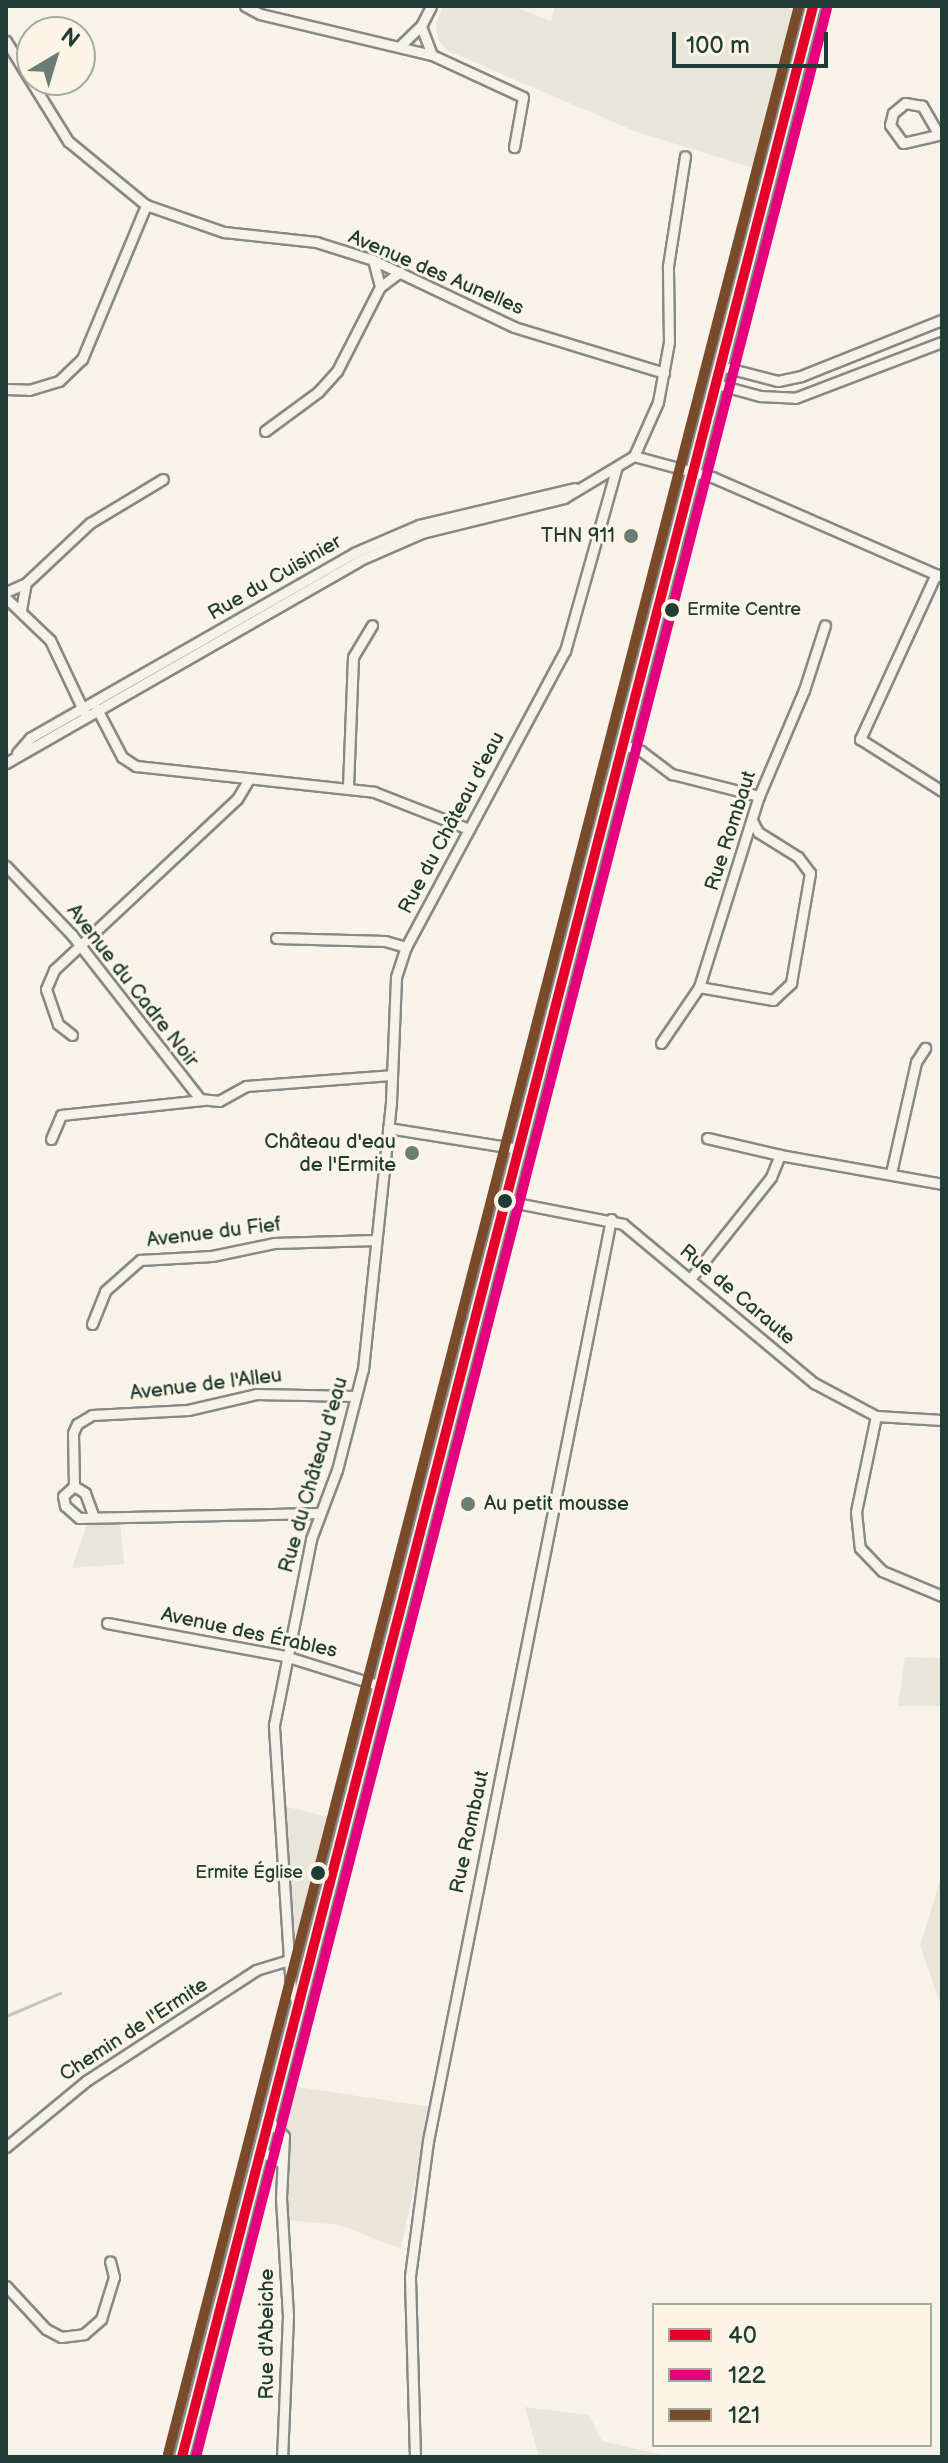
<!DOCTYPE html>
<html>
<head>
<meta charset="utf-8">
<style>
  body { margin:0 }
  #map { position:relative; width:948px; height:2463px; overflow:hidden; background:#f7f3ea; font-family:"Balsamiq Sans",sans-serif }
  div>[style] { position:absolute }
  .built>* { inset:0; background:#e9e5d9 }
  .green>* { inset:0; background:#e8e5da }
  .stream>* { height:3px; margin:-1.5px; padding:0 1.5px; transform-origin:1.5px; border-radius:1.5px; background:#c4c6bb }
  .roads { filter:drop-shadow(2px 0 #868984) drop-shadow(-2px 0 #868984) drop-shadow(0 2px #868984) drop-shadow(0 -2px #868984) }
  .minor>* { height:9px; margin:-4.5px; padding:0 4.5px; transform-origin:4.5px; border-radius:4.5px; background:#f5f2ec }
  .secondary>* { height:14px; margin:-7px; padding:0 7px; transform-origin:7px; border-radius:7px; background:#f5f2ec }
  .bus-1>* { height:10px; margin:-5px; padding:0 5px; transform-origin:5px; border-radius:5px; background:#e4002b }
  .bus-2>* { height:10px; margin:-5px; padding:0 5px; transform-origin:5px; border-radius:5px; background:#e5007d }
  .bus-3>* { height:10px; margin:-5px; padding:0 5px; transform-origin:5px; border-radius:5px; background:#7a4b2a }
  .dots>* { width:22px; height:22px; translate:-50% -50%; box-sizing:border-box; border:4px solid #fcf5e5; border-radius:50% }
  span { translate:-50% -50%; white-space:nowrap; text-align:center; line-height:1.15; -webkit-text-stroke:6px #fcf5e5; paint-order:stroke }
  .bus-label { font-size:18px; color:#1f3d34 }
  .left { translate:0 -50%; text-align:left }
  .right { translate:-100% -50%; text-align:right }
  .street-label { font-size:20px; color:#1f3d34 }
  .poi-label { font-size:20px; color:#1f3d34 }
  .frame { position:absolute; inset:0; border:8px solid #1f3d34; pointer-events:none }
  .legend { position:absolute; left:652px; top:2303px; width:280px; height:144px; box-sizing:border-box; background:#fcf5e5; border:2px solid #a4ab9e; margin:0; padding:10px 14px; list-style:none; font-size:24px; color:#1f3d34 }
  .legend li { display:flex; align-items:center; gap:16px; height:40px }
  .legend b { width:40px; border:2px solid #a4ab9e }
  .north { position:absolute; left:16px; top:16px; width:80px; height:80px; box-sizing:border-box; background:#fcf5e5; border:2px solid #a4ab9e; border-radius:50%; rotate:38deg; font-size:22px; font-weight:700; line-height:32px; text-align:center; color:#1f3d34 }
  .north::after { content:''; display:block; margin:auto; width:28px; height:36px; background:#6b7d74; clip-path:polygon(50% 0,100% 100%,50% 72%,0 100%) }
  .scale { position:absolute; left:672px; top:32px; width:156px; height:36px; box-sizing:border-box; border:4px solid #1f3d34; border-top:0; padding-left:10px; font-size:24px; line-height:28px; white-space:nowrap; color:#1f3d34; -webkit-text-stroke:6px #fcf5e5; paint-order:stroke }
</style>
</head>
<body>
<div id="map">
  <div class="built">
    <i style="clip-path:polygon(284px 2085px,431px 2107px,401px 2249px,340px 2225px,275px 2219px,274px 2159px)"></i>
  </div>
  <div class="green">
    <i style="clip-path:polygon(443px 6px,512px 6px,551px 21px,554px 6px,781px 6px,798px 12px,753px 168px,637px 132px,448px 51px,438px 40px,436px 23px)"></i>
    <i style="clip-path:polygon(88px 1522px,120px 1522px,124px 1564px,72px 1568px)"></i>
    <i style="clip-path:polygon(905px 1657px,942px 1658px,942px 1706px,898px 1706px)"></i>
    <i style="clip-path:polygon(283px 1806px,338px 1819px,333px 1822px,299px 1973px)"></i>
    <i style="clip-path:polygon(942px 1874px,942px 2009px,920px 1946px)"></i>
    <i style="clip-path:polygon(525px 2407px,589px 2415px,602px 2441px,671px 2457px,539px 2457px)"></i>
  </div>
  <div class="stream">
    <i style="left:6px;top:2016px;width:59px;rotate:-23.1deg"></i>
  </div>
  <div class="roads">
    <div class="minor">
      <i style="left:245px;top:6px;width:17px;rotate:28deg"></i>
      <i style="left:260px;top:14px;width:177px;rotate:13.4deg"></i>
      <i style="left:432px;top:55px;width:31px;rotate:-111deg"></i>
      <i style="left:6px;top:41px;width:118px;rotate:58.2deg"></i>
      <i style="left:68px;top:141px;width:101px;rotate:39.4deg"></i>
      <i style="left:146px;top:205px;width:83px;rotate:19.1deg"></i>
      <i style="left:224px;top:232px;width:93px;rotate:6.2deg"></i>
      <i style="left:316px;top:242px;width:60px;rotate:17.5deg"></i>
      <i style="left:373px;top:260px;width:156px;rotate:25.4deg"></i>
      <i style="left:514px;top:327px;width:157px;rotate:17deg"></i>
      <i style="left:401px;top:45px;width:28px;rotate:-44deg"></i>
      <i style="left:421px;top:26px;width:22px;rotate:-63deg"></i>
      <i style="left:432px;top:55px;width:100px;rotate:24.8deg"></i>
      <i style="left:523px;top:97px;width:51px;rotate:100.2deg"></i>
      <i style="left:939px;top:135px;width:34px;rotate:-120deg"></i>
      <i style="left:922px;top:106px;width:17px;rotate:-170deg"></i>
      <i style="left:905px;top:103px;width:16px;rotate:140deg"></i>
      <i style="left:893px;top:113px;width:12px;rotate:104deg"></i>
      <i style="left:890px;top:125px;width:22px;rotate:54deg"></i>
      <i style="left:903px;top:143px;width:40px;rotate:-13deg"></i>
      <i style="left:373px;top:260px;width:28px;rotate:75deg"></i>
      <i style="left:720px;top:366px;width:60px;rotate:14.5deg"></i>
      <i style="left:778px;top:381px;width:24px;rotate:-12deg"></i>
      <i style="left:801px;top:376px;width:152px;rotate:-21.7deg"></i>
      <i style="left:716px;top:384px;width:46px;rotate:15.3deg"></i>
      <i style="left:760px;top:396px;width:35px;rotate:3deg"></i>
      <i style="left:795px;top:398px;width:157px;rotate:-20.9deg"></i>
      <i style="left:6px;top:389px;width:23px;rotate:2deg"></i>
      <i style="left:29px;top:390px;width:31px;rotate:-17deg"></i>
      <i style="left:59px;top:381px;width:32px;rotate:-44deg"></i>
      <i style="left:82px;top:359px;width:167px;rotate:-67.4deg"></i>
      <i style="left:265px;top:431px;width:66px;rotate:-36.3deg"></i>
      <i style="left:318px;top:392px;width:28px;rotate:-48deg"></i>
      <i style="left:337px;top:371px;width:94px;rotate:-62.9deg"></i>
      <i style="left:380px;top:287px;width:25px;rotate:-37deg"></i>
      <i style="left:634px;top:456px;width:81px;rotate:15.1deg"></i>
      <i style="left:712px;top:477px;width:251px;rotate:23.5deg"></i>
      <i style="left:936px;top:574px;width:182px;rotate:114.7deg"></i>
      <i style="left:860px;top:739px;width:97px;rotate:32.4deg"></i>
      <i style="left:6px;top:592px;width:22px;rotate:-24deg"></i>
      <i style="left:26px;top:583px;width:88px;rotate:-43.2deg"></i>
      <i style="left:90px;top:523px;width:85px;rotate:-31.1deg"></i>
      <i style="left:6px;top:598px;width:61px;rotate:43.7deg"></i>
      <i style="left:50px;top:640px;width:82px;rotate:64.7deg"></i>
      <i style="left:21px;top:610px;width:27px;rotate:-80deg"></i>
      <i style="left:97px;top:709px;width:54px;rotate:62.5deg"></i>
      <i style="left:122px;top:757px;width:17px;rotate:33deg"></i>
      <i style="left:136px;top:766px;width:239px;rotate:6.2deg"></i>
      <i style="left:374px;top:792px;width:102px;rotate:21.3deg"></i>
      <i style="left:623px;top:745px;width:19px;rotate:18deg"></i>
      <i style="left:641px;top:751px;width:39px;rotate:37deg"></i>
      <i style="left:672px;top:774px;width:90px;rotate:14.2deg"></i>
      <i style="left:17px;top:753px;width:20px;rotate:-49deg"></i>
      <i style="left:30px;top:738px;width:373px;rotate:-29.7deg"></i>
      <i style="left:354px;top:553px;width:71px;rotate:-23.3deg"></i>
      <i style="left:419px;top:525px;width:160px;rotate:-13.3deg"></i>
      <i style="left:6px;top:763px;width:406px;rotate:-29.8deg"></i>
      <i style="left:358px;top:561px;width:70px;rotate:-23.6deg"></i>
      <i style="left:422px;top:533px;width:146px;rotate:-13.8deg"></i>
      <i style="left:564px;top:498px;width:82px;rotate:-31deg"></i>
      <i style="left:634px;top:456px;width:59px;rotate:-66deg"></i>
      <i style="left:658px;top:402px;width:61px;rotate:-79.6deg"></i>
      <i style="left:669px;top:342px;width:76px;rotate:-90.8deg"></i>
      <i style="left:668px;top:266px;width:111px;rotate:-81.2deg"></i>
      <i style="left:348px;top:787px;width:130px;rotate:-87.8deg"></i>
      <i style="left:353px;top:657px;width:37px;rotate:-59deg"></i>
      <i style="left:6px;top:866px;width:95px;rotate:46.3deg"></i>
      <i style="left:72px;top:935px;width:208px;rotate:52deg"></i>
      <i style="left:200px;top:1099px;width:19px;rotate:6deg"></i>
      <i style="left:219px;top:1101px;width:31px;rotate:-29deg"></i>
      <i style="left:246px;top:1086px;width:145px;rotate:-4.3deg"></i>
      <i style="left:276px;top:938px;width:109px;rotate:1.6deg"></i>
      <i style="left:385px;top:941px;width:22px;rotate:16deg"></i>
      <i style="left:699px;top:987px;width:75px;rotate:10deg"></i>
      <i style="left:773px;top:1000px;width:25px;rotate:-43deg"></i>
      <i style="left:791px;top:983px;width:112px;rotate:-80.2deg"></i>
      <i style="left:810px;top:873px;width:20px;rotate:-127deg"></i>
      <i style="left:798px;top:857px;width:47px;rotate:-148deg"></i>
      <i style="left:758px;top:832px;width:11px;rotate:-117deg"></i>
      <i style="left:72px;top:1035px;width:18px;rotate:-142deg"></i>
      <i style="left:58px;top:1024px;width:37px;rotate:-109deg"></i>
      <i style="left:46px;top:989px;width:21px;rotate:-67deg"></i>
      <i style="left:54px;top:970px;width:250px;rotate:-43.1deg"></i>
      <i style="left:237px;top:799px;width:23px;rotate:-59deg"></i>
      <i style="left:661px;top:1043px;width:68px;rotate:-55.8deg"></i>
      <i style="left:699px;top:987px;width:200px;rotate:-72.6deg"></i>
      <i style="left:759px;top:796px;width:115px;rotate:-67deg"></i>
      <i style="left:804px;top:690px;width:68px;rotate:-72.1deg"></i>
      <i style="left:388px;top:1128px;width:133px;rotate:9.1deg"></i>
      <i style="left:707px;top:1138px;width:75px;rotate:13.1deg"></i>
      <i style="left:51px;top:1139px;width:26px;rotate:-67deg"></i>
      <i style="left:61px;top:1115px;width:143px;rotate:-6deg"></i>
      <i style="left:891px;top:1173px;width:114px;rotate:-77.3deg"></i>
      <i style="left:916px;top:1062px;width:17px;rotate:-57deg"></i>
      <i style="left:506px;top:1201px;width:119px;rotate:11.1deg"></i>
      <i style="left:623px;top:1224px;width:249px;rotate:39.8deg"></i>
      <i style="left:814px;top:1383px;width:70px;rotate:28deg"></i>
      <i style="left:876px;top:1416px;width:66px;rotate:3.5deg"></i>
      <i style="left:690px;top:1279px;width:130px;rotate:-51.5deg"></i>
      <i style="left:771px;top:1177px;width:24px;rotate:-68deg"></i>
      <i style="left:780px;top:1155px;width:165px;rotate:10.1deg"></i>
      <i style="left:92px;top:1324px;width:35px;rotate:-68deg"></i>
      <i style="left:105px;top:1291px;width:47px;rotate:-41.5deg"></i>
      <i style="left:140px;top:1260px;width:72px;rotate:-3.2deg"></i>
      <i style="left:212px;top:1256px;width:63px;rotate:-11.8deg"></i>
      <i style="left:274px;top:1243px;width:101px;rotate:-1.7deg"></i>
      <i style="left:876px;top:1416px;width:98px;rotate:101.8deg"></i>
      <i style="left:856px;top:1512px;width:36px;rotate:84deg"></i>
      <i style="left:860px;top:1548px;width:32px;rotate:46deg"></i>
      <i style="left:882px;top:1571px;width:65px;rotate:22.6deg"></i>
      <i style="left:74px;top:1486px;width:13px;rotate:32deg"></i>
      <i style="left:85px;top:1493px;width:23px;rotate:70deg"></i>
      <i style="left:320px;top:1513px;width:241px;rotate:178.8deg"></i>
      <i style="left:79px;top:1518px;width:18px;rotate:-139deg"></i>
      <i style="left:65px;top:1506px;width:10px;rotate:-101deg"></i>
      <i style="left:63px;top:1496px;width:15px;rotate:-42deg"></i>
      <i style="left:74px;top:1486px;width:53px;rotate:-91.1deg"></i>
      <i style="left:73px;top:1433px;width:10px;rotate:-66deg"></i>
      <i style="left:77px;top:1424px;width:17px;rotate:-31deg"></i>
      <i style="left:92px;top:1415px;width:96px;rotate:-3deg"></i>
      <i style="left:188px;top:1410px;width:70px;rotate:-13.2deg"></i>
      <i style="left:256px;top:1394px;width:99px;rotate:1.2deg"></i>
      <i style="left:107px;top:1623px;width:181px;rotate:10.5deg"></i>
      <i style="left:285px;top:1656px;width:101px;rotate:17.4deg"></i>
      <i style="left:298px;top:2005px;width:17px;rotate:-115deg"></i>
      <i style="left:291px;top:1990px;width:266px;rotate:-93.7deg"></i>
      <i style="left:274px;top:1725px;width:190px;rotate:-78.7deg"></i>
      <i style="left:311px;top:1539px;width:74px;rotate:-69.4deg"></i>
      <i style="left:337px;top:1470px;width:104px;rotate:-75.6deg"></i>
      <i style="left:363px;top:1369px;width:268px;rotate:-84deg"></i>
      <i style="left:391px;top:1102px;width:125px;rotate:-87.7deg"></i>
      <i style="left:396px;top:977px;width:32px;rotate:-72deg"></i>
      <i style="left:406px;top:947px;width:336px;rotate:-61.8deg"></i>
      <i style="left:565px;top:651px;width:189px;rotate:-74.3deg"></i>
      <i style="left:269px;top:2121px;width:21px;rotate:45deg"></i>
      <i style="left:284px;top:2136px;width:62px;rotate:92.8deg"></i>
      <i style="left:281px;top:2198px;width:118px;rotate:86.6deg"></i>
      <i style="left:288px;top:2316px;width:141px;rotate:92.4deg"></i>
      <i style="left:6px;top:2147px;width:104px;rotate:-39.5deg"></i>
      <i style="left:86px;top:2081px;width:203px;rotate:-33.1deg"></i>
      <i style="left:256px;top:1970px;width:37px;rotate:-17deg"></i>
      <i style="left:261px;top:2151px;width:24px;rotate:30deg"></i>
      <i style="left:6px;top:2286px;width:59px;rotate:47.1deg"></i>
      <i style="left:46px;top:2329px;width:17px;rotate:28deg"></i>
      <i style="left:61px;top:2337px;width:23px;rotate:-7deg"></i>
      <i style="left:84px;top:2334px;width:23px;rotate:-41deg"></i>
      <i style="left:101px;top:2319px;width:44px;rotate:-72.8deg"></i>
      <i style="left:114px;top:2277px;width:16px;rotate:-104deg"></i>
      <i style="left:415px;top:2457px;width:181px;rotate:-91.6deg"></i>
      <i style="left:410px;top:2276px;width:136px;rotate:-82.4deg"></i>
      <i style="left:428px;top:2141px;width:940px;rotate:-78.77deg"></i>
    </div>
    <div class="secondary">
      <i style="left:182px;top:2457px;width:2531px;rotate:-75.56deg"></i>
    </div>
  </div>
  <div class="bus-1">
    <i style="left:182px;top:2457px;width:2531px;rotate:-75.56deg"></i>
  </div>
  <div class="bus-2">
    <i style="left:196px;top:2457px;width:2528px;rotate:-75.55deg"></i>
  </div>
  <div class="bus-3">
    <i style="left:168px;top:2454px;width:2528px;rotate:-75.55deg"></i>
  </div>
  <div class="dots">
    <i style="left:631px;top:536px;background:#6b7d74"></i>
    <i style="left:672px;top:610px;background:#1f3d34"></i>
    <i style="left:412px;top:1153px;background:#6b7d74"></i>
    <i style="left:505px;top:1201px;background:#1f3d34"></i>
    <i style="left:468px;top:1504px;background:#6b7d74"></i>
    <i style="left:318px;top:1873px;background:#1f3d34"></i>
  </div>
  <div class="bus-label">
    <span class="left" style="left:687px;top:610px">Ermite Centre</span>
    <span class="right" style="left:303px;top:1873px">Ermite Église</span>
  </div>
  <div class="street-label">
    <span style="left:436px;top:273px;rotate:23deg">Avenue des Aunelles</span>
    <span style="left:275px;top:578px;rotate:-30deg">Rue du Cuisinier</span>
    <span style="left:452px;top:823px;rotate:-62deg">Rue du Château d'eau</span>
    <span style="left:731px;top:831px;rotate:-72deg">Rue Rombaut</span>
    <span style="left:132px;top:986px;rotate:52deg">Avenue du Cadre Noir</span>
    <span style="left:214px;top:1233px;rotate:-7deg">Avenue du Fief</span>
    <span style="left:737px;top:1295px;rotate:40deg">Rue de Caraute</span>
    <span style="left:206px;top:1385px;rotate:-7deg">Avenue de l'Alleu</span>
    <span style="left:314px;top:1475px;rotate:-74deg">Rue du Château d'eau</span>
    <span style="left:249px;top:1633px;rotate:12deg">Avenue des Érables</span>
    <span style="left:470px;top:1832px;rotate:-78deg">Rue Rombaut</span>
    <span style="left:134px;top:2030px;rotate:-33deg">Chemin de l'Ermite</span>
    <span style="left:267px;top:2334px;rotate:-90deg">Rue d'Abeiche</span>
  </div>
  <div class="poi-label">
    <span class="right" style="left:615px;top:536px">THN 911</span>
    <span class="right" style="left:396px;top:1154px">Château d'eau<br>de l'Ermite</span>
    <span class="left" style="left:484px;top:1504px">Au petit mousse</span>
  </div>
  <div class="frame"></div>
  <ul class="legend">
  <li><b style="height:10px;background:#e4002b"></b>40</li>
  <li><b style="height:10px;background:#e5007d"></b>122</li>
  <li><b style="height:10px;background:#7a4b2a"></b>121</li>
  </ul>
  <div class="north">N</div>
  <div class="scale">100 m</div>
</div>
</body>
</html>
